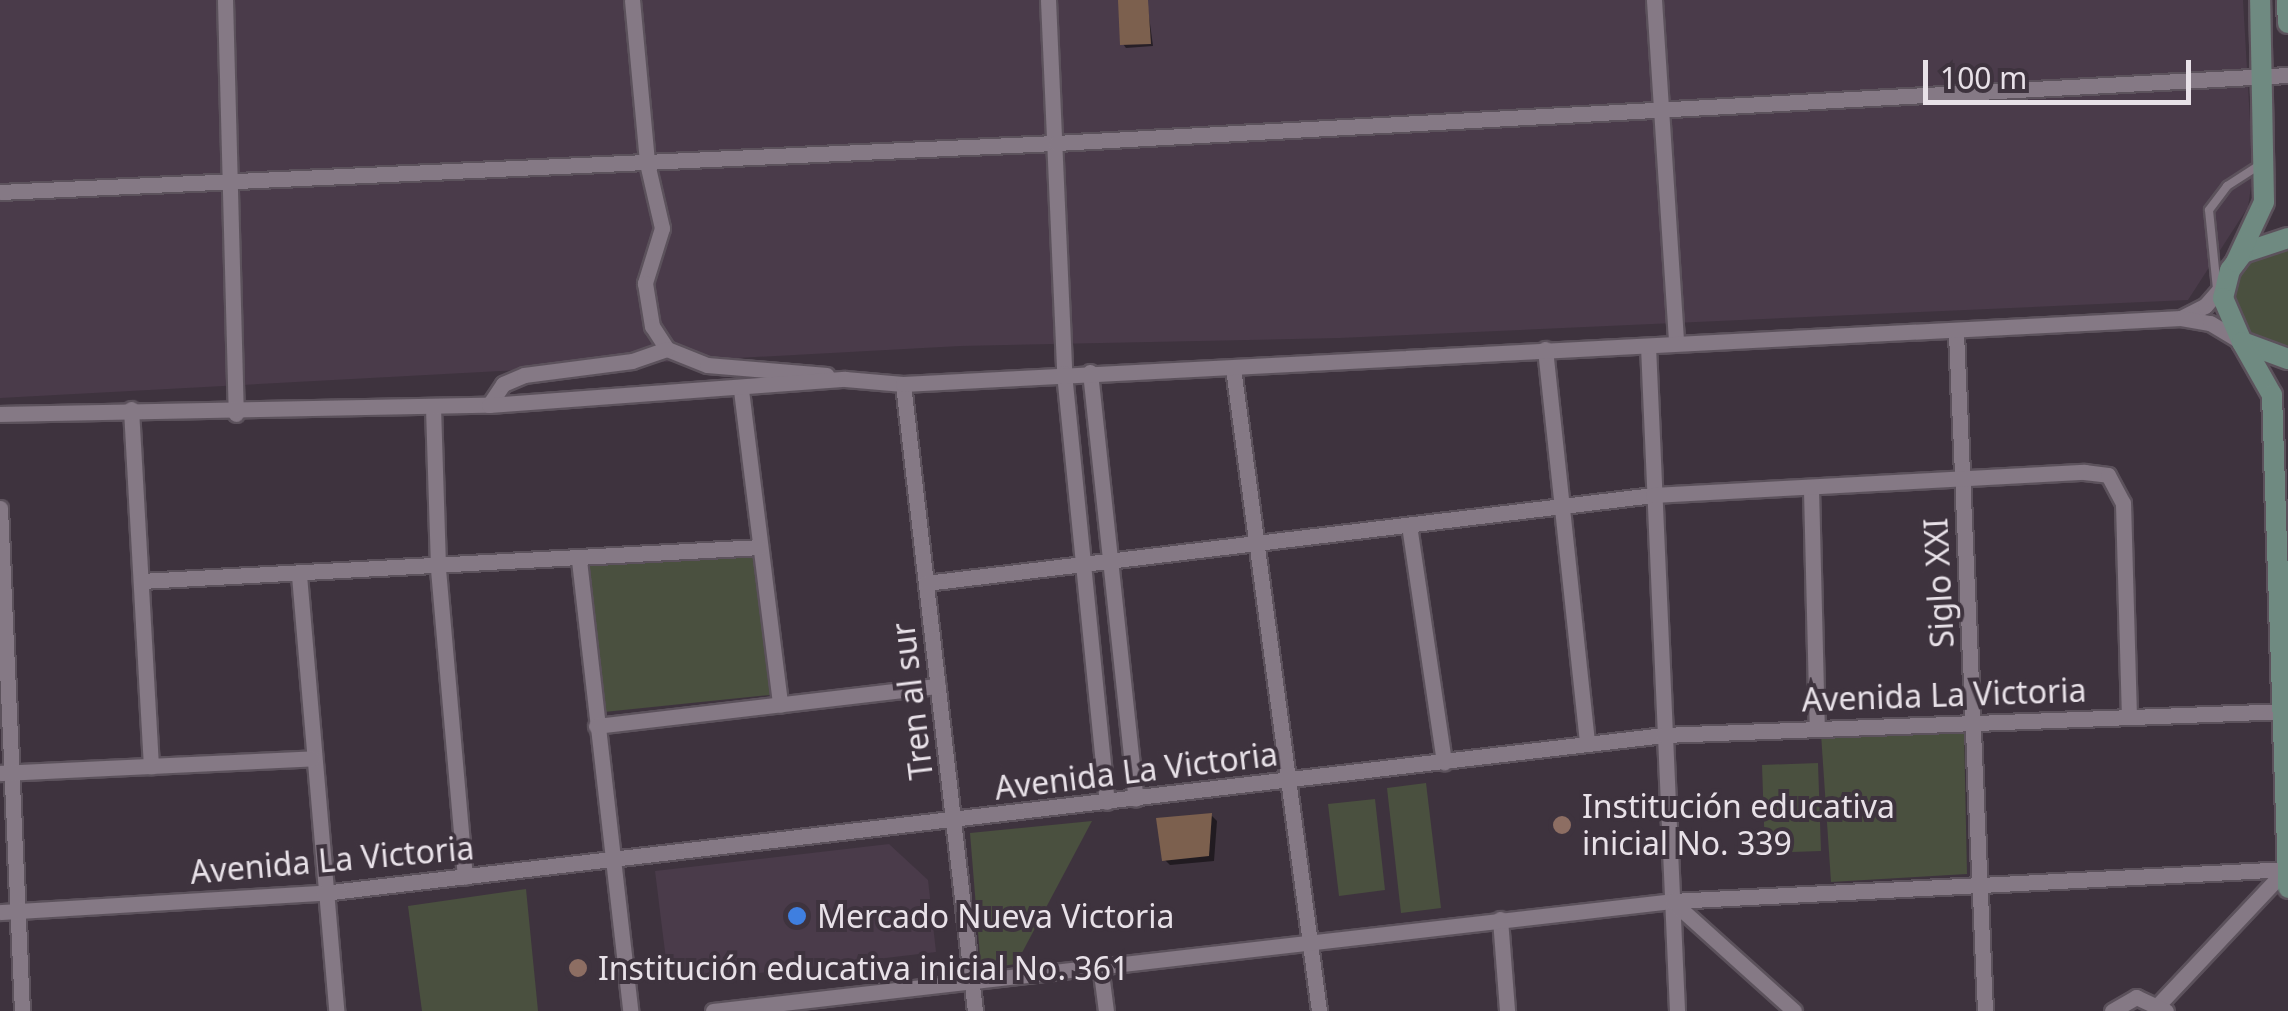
<!DOCTYPE html>
<html>
<head>
<meta charset="utf-8">
<style>
  body { margin:0 }
  #map { position:relative; width:2288px; height:1011px; overflow:hidden; background:#3e333e; font-family:"Noto Sans",sans-serif }
  div>[style] { position:absolute }
  .built>* { inset:0; background:#4a3b4a }
  .green>* { inset:0; background:#4a503f }
  .shadow>* { inset:0; background:#0007 }
  .building>* { inset:0; background:#7c604e }
  .roads { filter:drop-shadow(2px 0 #5c525c) drop-shadow(-2px 0 #5c525c) drop-shadow(0 2px #5c525c) drop-shadow(0 -2px #5c525c) }
  .lane>* { height:8px; margin:-4px; padding:0 4px; transform-origin:4px; border-radius:4px; background:#857985 }
  .street>* { height:15px; margin:-7.5px; padding:0 7.5px; transform-origin:7.5px; border-radius:7.5px; background:#857985 }
  .secondary>* { height:20px; margin:-10px; padding:0 10px; transform-origin:10px; border-radius:10px; background:#6f8a81 }
  .dots>* { width:28px; height:28px; translate:-50% -50%; box-sizing:border-box; border:5px solid #3e333e; border-radius:50% }
  span { translate:-50% -50%; white-space:nowrap; text-align:center; line-height:1.15; -webkit-text-stroke:8px #3e333e; paint-order:stroke }
  .street-label { font-size:32px; color:#e8e1e8 }
  .poi-label { font-size:32px; color:#e8e1e8 }
  .left { translate:0 -50%; text-align:left }
  .scale { position:absolute; left:1923px; top:60px; width:268px; height:45px; box-sizing:border-box; border:5px solid #e8e1e8; border-top:0; padding-left:12px; font-size:30px; line-height:35px; white-space:nowrap; color:#e8e1e8; -webkit-text-stroke:8px #3e333e; paint-order:stroke }
</style>
</head>
<body>
<div id="map">
  <div class="built">
    <i style="clip-path:polygon(0 0,2243px 0,2253px 173px,2248px 207px,2188px 300px,1339px 338px,960px 346px,0 398px)"></i>
    <i style="clip-path:polygon(889px 844px,928px 880px,936px 952px,669px 984px,655px 871px)"></i>
  </div>
  <div class="green">
    <i style="clip-path:polygon(2288px 248px,2288px 350px,2269px 349px,2242px 330px,2232px 299px,2234px 283px,2254px 257px)"></i>
    <i style="clip-path:polygon(754px 554px,770px 695px,604px 712px,587px 565px)"></i>
    <i style="clip-path:polygon(1964px 729px,1967px 874px,1831px 882px,1821px 734px)"></i>
    <i style="clip-path:polygon(1818px 763px,1821px 851px,1765px 853px,1762px 765px)"></i>
    <i style="clip-path:polygon(1426px 783px,1441px 908px,1401px 913px,1387px 788px)"></i>
    <i style="clip-path:polygon(1375px 799px,1385px 890px,1339px 896px,1328px 804px)"></i>
    <i style="clip-path:polygon(1092px 821px,1016px 964px,981px 969px,970px 833px)"></i>
    <i style="clip-path:polygon(526px 889px,538px 1011px,422px 1011px,408px 906px)"></i>
  </div>
  <div class="shadow">
    <i style="clip-path:polygon(1147px 1px,1153px 46px,1126px 48px,1123px 44px)"></i>
    <i style="clip-path:polygon(1211px 815px,1217px 821px,1214px 861px,1170px 865px,1164px 859px)"></i>
  </div>
  <div class="building">
    <i style="clip-path:polygon(1118px 0,1148px 0,1151px 44px,1120px 45px)"></i>
    <i style="clip-path:polygon(1212px 813px,1209px 856px,1162px 861px,1156px 818px)"></i>
  </div>
  <div class="roads">
    <div class="lane">
      <i style="left:2217px;top:289px;width:79px;rotate:-95.8deg"></i>
      <i style="left:2209px;top:210px;width:30px;rotate:-53deg"></i>
      <i style="left:2227px;top:186px;width:40px;rotate:-32.9deg"></i>
    </div>
    <div class="street">
      <i style="left:225px;top:0;width:414px;rotate:88.5deg"></i>
      <i style="left:632px;top:0;width:164px;rotate:84.7deg"></i>
      <i style="left:647px;top:163px;width:67px;rotate:77deg"></i>
      <i style="left:662px;top:228px;width:58px;rotate:107.2deg"></i>
      <i style="left:645px;top:283px;width:44px;rotate:80.8deg"></i>
      <i style="left:652px;top:326px;width:27px;rotate:57deg"></i>
      <i style="left:667px;top:349px;width:43px;rotate:21.8deg"></i>
      <i style="left:707px;top:365px;width:120px;rotate:4.8deg"></i>
      <i style="left:1048px;top:0;width:373px;rotate:87.5deg"></i>
      <i style="left:1064px;top:373px;width:431px;rotate:84.3deg"></i>
      <i style="left:1654px;top:0;width:342px;rotate:86.3deg"></i>
      <i style="left:0;top:192px;width:1057px;rotate:-2.66deg"></i>
      <i style="left:1056px;top:143px;width:1234px;rotate:-3.16deg"></i>
      <i style="left:2181px;top:318px;width:27px;rotate:-27deg"></i>
      <i style="left:2205px;top:306px;width:29px;rotate:-49deg"></i>
      <i style="left:1956px;top:333px;width:679px;rotate:87.55deg"></i>
      <i style="left:1648px;top:346px;width:666px;rotate:87.5deg"></i>
      <i style="left:1545px;top:349px;width:397px;rotate:83.9deg"></i>
      <i style="left:1233px;top:368px;width:649px;rotate:82.38deg"></i>
      <i style="left:1090px;top:372px;width:429px;rotate:83.9deg"></i>
      <i style="left:903px;top:384px;width:631px;rotate:83.45deg"></i>
      <i style="left:741px;top:390px;width:317px;rotate:82.9deg"></i>
      <i style="left:489px;top:405px;width:25px;rotate:-56deg"></i>
      <i style="left:503px;top:384px;width:23px;rotate:-23deg"></i>
      <i style="left:524px;top:375px;width:109px;rotate:-7.4deg"></i>
      <i style="left:632px;top:361px;width:37px;rotate:-19deg"></i>
      <i style="left:433px;top:407px;width:162px;rotate:88.2deg"></i>
      <i style="left:438px;top:569px;width:309px;rotate:85deg"></i>
      <i style="left:131px;top:409px;width:358px;rotate:86.8deg"></i>
      <i style="left:0;top:414px;width:489px;rotate:-1.1deg"></i>
      <i style="left:489px;top:405px;width:357px;rotate:-4.2deg"></i>
      <i style="left:845px;top:379px;width:58px;rotate:4.9deg"></i>
      <i style="left:903px;top:384px;width:1280px;rotate:-2.96deg"></i>
      <i style="left:2181px;top:318px;width:29px;rotate:10deg"></i>
      <i style="left:2210px;top:323px;width:35px;rotate:31deg"></i>
      <i style="left:1811px;top:489px;width:238px;rotate:88.6deg"></i>
      <i style="left:0;top:508px;width:503px;rotate:87.5deg"></i>
      <i style="left:1409px;top:525px;width:240px;rotate:81.6deg"></i>
      <i style="left:579px;top:560px;width:454px;rotate:83.5deg"></i>
      <i style="left:299px;top:575px;width:438px;rotate:85.1deg"></i>
      <i style="left:141px;top:581px;width:620px;rotate:-3.14deg"></i>
      <i style="left:926px;top:583px;width:732px;rotate:-6.9deg"></i>
      <i style="left:1653px;top:495px;width:432px;rotate:-3.1deg"></i>
      <i style="left:2084px;top:472px;width:24px;rotate:7deg"></i>
      <i style="left:2108px;top:475px;width:32px;rotate:62deg"></i>
      <i style="left:2123px;top:503px;width:212px;rotate:88.4deg"></i>
      <i style="left:596px;top:726px;width:344px;rotate:-6.7deg"></i>
      <i style="left:0;top:773px;width:313px;rotate:-2.7deg"></i>
      <i style="left:1672px;top:901px;width:164px;rotate:42deg"></i>
      <i style="left:0;top:912px;width:324px;rotate:-3.4deg"></i>
      <i style="left:323px;top:893px;width:1349px;rotate:-6.72deg"></i>
      <i style="left:1663px;top:735px;width:625px;rotate:-2.2deg"></i>
      <i style="left:1500px;top:919px;width:92px;rotate:85.6deg"></i>
      <i style="left:1100px;top:965px;width:46px;rotate:82.6deg"></i>
      <i style="left:2159px;top:1004px;width:185px;rotate:-46.7deg"></i>
      <i style="left:713px;top:1011px;width:965px;rotate:-6.54deg"></i>
      <i style="left:1672px;top:901px;width:617px;rotate:-2.97deg"></i>
      <i style="left:2112px;top:1011px;width:28px;rotate:-30deg"></i>
      <i style="left:2136px;top:997px;width:33px;rotate:25deg"></i>
    </div>
    <div class="secondary">
      <i style="left:2287px;top:0;width:23px;rotate:88deg"></i>
      <i style="left:2288px;top:238px;width:47px;rotate:161.6deg"></i>
      <i style="left:2243px;top:253px;width:21px;rotate:127deg"></i>
      <i style="left:2230px;top:270px;width:29px;rotate:104deg"></i>
      <i style="left:2223px;top:298px;width:48px;rotate:66.6deg"></i>
      <i style="left:2242px;top:342px;width:49px;rotate:20.3deg"></i>
      <i style="left:2236px;top:262px;width:66px;rotate:-65deg"></i>
      <i style="left:2264px;top:202px;width:202px;rotate:-91.1deg"></i>
      <i style="left:2242px;top:342px;width:61px;rotate:60.5deg"></i>
      <i style="left:2272px;top:395px;width:493px;rotate:88.1deg"></i>
    </div>
  </div>
  <div class="dots">
    <i style="left:1562px;top:825px;background:#8d6e63"></i>
    <i style="left:797px;top:916px;background:#3f7fe0"></i>
    <i style="left:578px;top:968px;background:#8d6e63"></i>
  </div>
  <div class="street-label">
    <span style="left:1939px;top:583px;rotate:-93deg">Siglo XXI</span>
    <span style="left:1944px;top:695px;rotate:-2deg">Avenida La Victoria</span>
    <span style="left:912px;top:701px;rotate:-97deg">Tren al sur</span>
    <span style="left:1136px;top:771px;rotate:-7deg">Avenida La Victoria</span>
    <span style="left:332px;top:860px;rotate:-5deg">Avenida La Victoria</span>
  </div>
  <div class="poi-label">
    <span class="left" style="left:1582px;top:825px">Institución educativa<br>inicial No. 339</span>
    <span class="left" style="left:817px;top:916px">Mercado Nueva Victoria</span>
    <span class="left" style="left:598px;top:968px">Institución educativa inicial No. 361</span>
  </div>
  <div class="scale">100 m</div>
</div>
</body>
</html>
